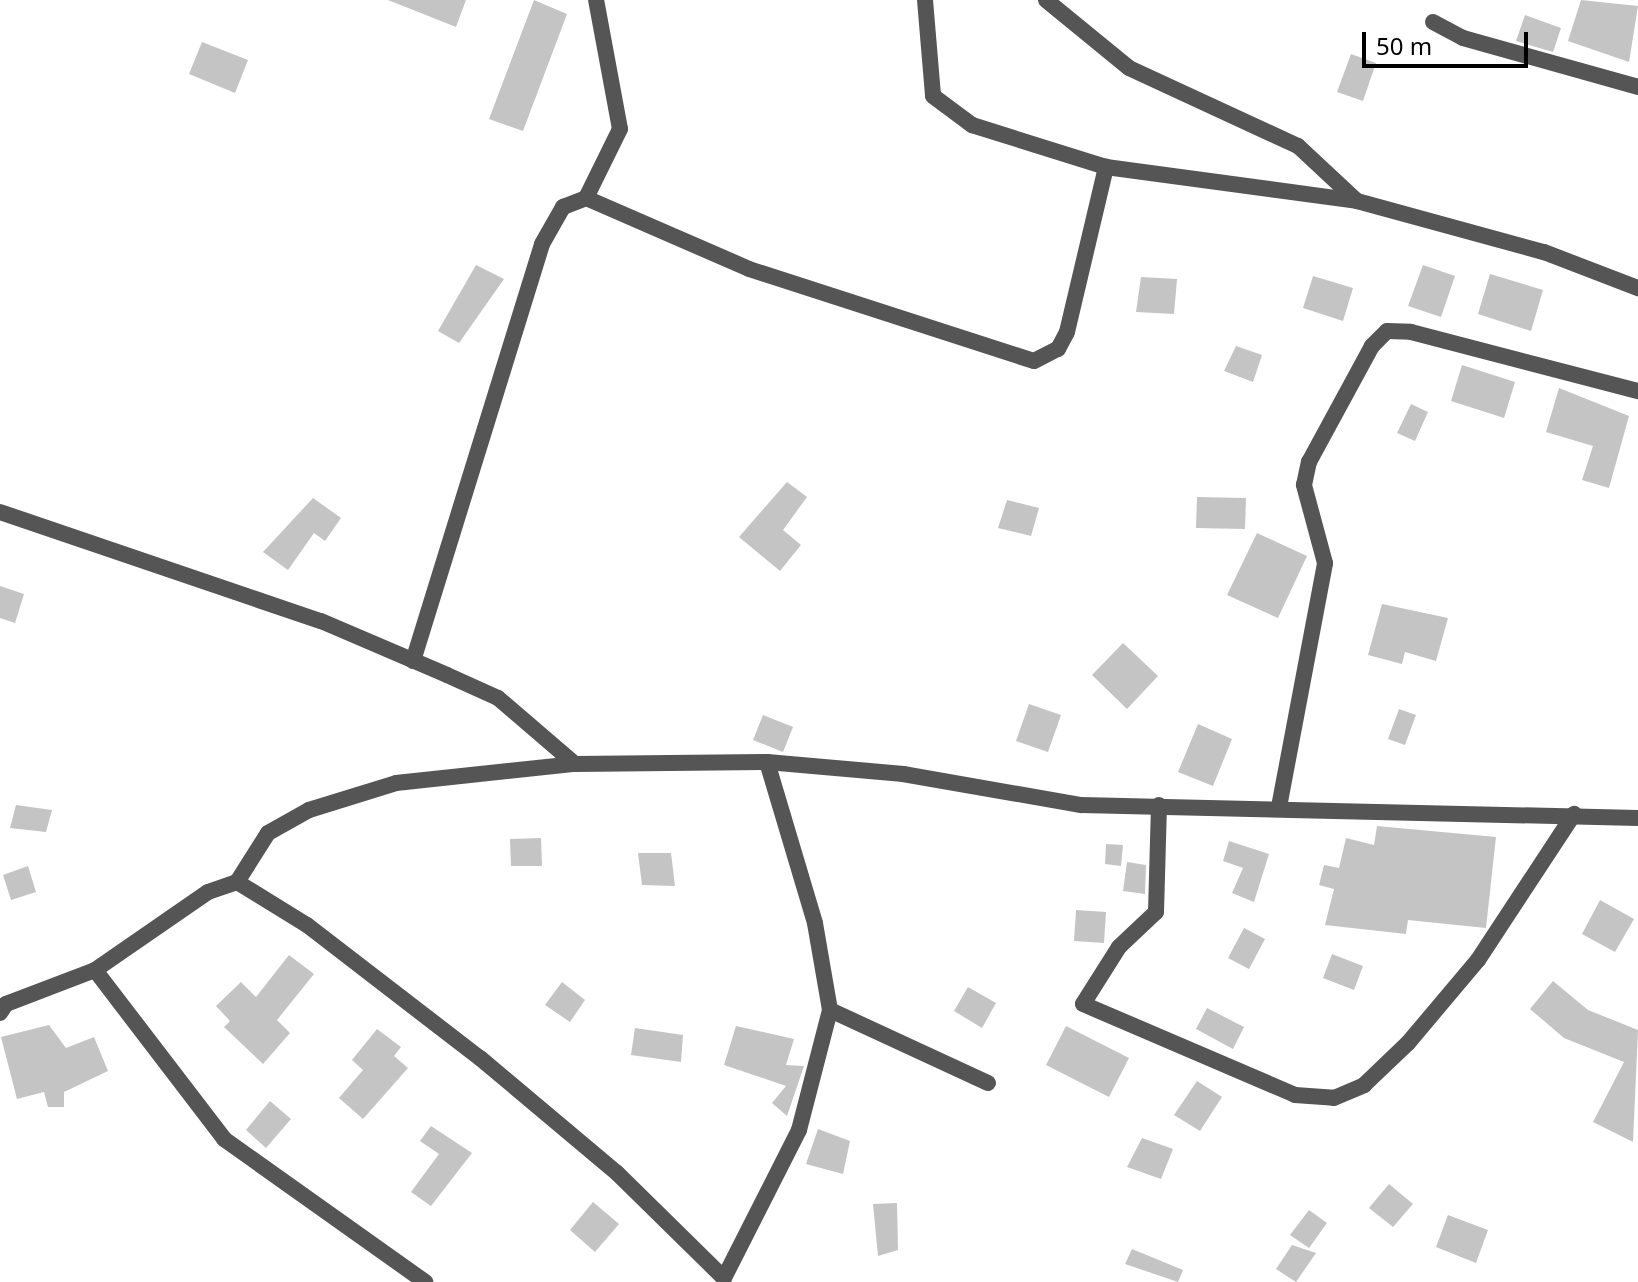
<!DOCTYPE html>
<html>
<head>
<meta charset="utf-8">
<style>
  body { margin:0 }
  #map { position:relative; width:1638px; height:1282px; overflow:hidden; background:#fff; font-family:"Noto Sans",sans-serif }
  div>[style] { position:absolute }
  .building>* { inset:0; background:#c4c4c4 }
  .minor>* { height:16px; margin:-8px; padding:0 8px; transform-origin:8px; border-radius:8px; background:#555 }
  span { translate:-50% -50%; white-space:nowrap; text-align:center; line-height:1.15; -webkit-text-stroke:6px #fff; paint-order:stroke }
  .scale { position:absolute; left:1362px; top:32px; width:166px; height:36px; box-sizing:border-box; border:4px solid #000; border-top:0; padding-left:10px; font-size:24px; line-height:28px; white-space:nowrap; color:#000; -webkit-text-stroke:6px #fff; paint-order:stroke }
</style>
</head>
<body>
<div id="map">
  <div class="building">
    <i style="clip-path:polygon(388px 0,466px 0,456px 27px)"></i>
    <i style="clip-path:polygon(534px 0,567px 14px,523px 131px,489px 119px)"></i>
    <i style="clip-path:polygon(1581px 0,1638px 6px,1629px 62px,1568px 41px)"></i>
    <i style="clip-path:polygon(1525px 15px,1561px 28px,1553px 52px,1516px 41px)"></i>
    <i style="clip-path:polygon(202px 42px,248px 60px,235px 93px,189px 74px)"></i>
    <i style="clip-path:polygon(1351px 54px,1376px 63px,1363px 101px,1337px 92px)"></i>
    <i style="clip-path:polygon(476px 265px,504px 279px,459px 343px,438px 331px)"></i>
    <i style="clip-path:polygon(1423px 265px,1455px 276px,1441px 317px,1408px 306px)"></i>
    <i style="clip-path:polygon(1490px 274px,1543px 290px,1531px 331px,1478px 314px)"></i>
    <i style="clip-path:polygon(1313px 276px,1353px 288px,1343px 321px,1303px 308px)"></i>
    <i style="clip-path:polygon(1141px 277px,1177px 279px,1174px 314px,1136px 312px)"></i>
    <i style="clip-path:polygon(1236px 346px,1262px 355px,1253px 382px,1224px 371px)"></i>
    <i style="clip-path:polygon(1462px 365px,1515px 382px,1504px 418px,1451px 401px)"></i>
    <i style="clip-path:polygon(1559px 388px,1629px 416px,1609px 488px,1582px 480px,1593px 446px,1546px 432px)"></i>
    <i style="clip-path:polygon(1411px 404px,1428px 412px,1415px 441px,1397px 433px)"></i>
    <i style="clip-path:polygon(787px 482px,807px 497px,783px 530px,801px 545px,780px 571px,739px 537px)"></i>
    <i style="clip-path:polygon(1197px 497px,1246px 498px,1245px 529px,1196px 528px)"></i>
    <i style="clip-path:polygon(313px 498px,341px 518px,325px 541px,314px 533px,288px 570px,263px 552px)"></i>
    <i style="clip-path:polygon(1007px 500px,1039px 508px,1031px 536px,998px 528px)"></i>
    <i style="clip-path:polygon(1257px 533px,1307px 556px,1278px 618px,1227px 595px)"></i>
    <i style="clip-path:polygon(0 586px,24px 594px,15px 623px,0 618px)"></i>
    <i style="clip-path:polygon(1382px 604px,1448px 618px,1436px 661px,1405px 652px,1402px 664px,1368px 655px)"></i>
    <i style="clip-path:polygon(1123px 643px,1158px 676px,1127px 709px,1092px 675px)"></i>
    <i style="clip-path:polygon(1029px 704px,1061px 715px,1048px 752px,1016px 741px)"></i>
    <i style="clip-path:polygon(1399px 709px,1416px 715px,1405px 745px,1388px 739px)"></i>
    <i style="clip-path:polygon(763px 715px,793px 727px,783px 752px,753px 740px)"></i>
    <i style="clip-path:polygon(1198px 724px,1232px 739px,1213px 786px,1178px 772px)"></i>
    <i style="clip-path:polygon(16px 805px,52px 810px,46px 832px,10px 828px)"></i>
    <i style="clip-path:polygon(1377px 826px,1496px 837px,1486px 928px,1408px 920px,1406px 934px,1325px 925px,1334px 889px,1319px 885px,1324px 865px,1339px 868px,1346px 838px,1374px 845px)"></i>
    <i style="clip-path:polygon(541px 838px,542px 866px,511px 866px,510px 839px)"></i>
    <i style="clip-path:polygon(1229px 841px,1269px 854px,1254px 902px,1232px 893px,1243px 868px,1223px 861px)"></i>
    <i style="clip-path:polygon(1106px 844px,1123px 845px,1121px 866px,1105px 864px)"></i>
    <i style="clip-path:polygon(638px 853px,671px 853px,675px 886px,642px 885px)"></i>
    <i style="clip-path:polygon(1127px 862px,1146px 865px,1145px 894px,1123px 891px)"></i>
    <i style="clip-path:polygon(28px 866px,36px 892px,11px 900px,3px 875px)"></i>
    <i style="clip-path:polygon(1600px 900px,1634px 919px,1615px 952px,1582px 934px)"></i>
    <i style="clip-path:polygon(1076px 910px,1106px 912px,1104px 943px,1074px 941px)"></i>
    <i style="clip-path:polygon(1244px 928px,1265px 939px,1249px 969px,1228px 958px)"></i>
    <i style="clip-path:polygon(1332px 954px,1363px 966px,1354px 990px,1323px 978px)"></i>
    <i style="clip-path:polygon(289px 955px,314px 974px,277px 1020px,290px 1033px,263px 1064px,224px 1027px,230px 1021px,216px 1006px,241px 982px,256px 997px)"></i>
    <i style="clip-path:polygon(1553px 981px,1588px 1010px,1638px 1030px,1633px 1142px,1593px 1122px,1624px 1062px,1564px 1038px,1530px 1009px)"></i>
    <i style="clip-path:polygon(562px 982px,585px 1000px,570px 1022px,545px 1005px)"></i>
    <i style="clip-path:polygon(968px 987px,996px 1003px,982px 1028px,954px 1011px)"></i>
    <i style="clip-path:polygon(1207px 1008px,1244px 1027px,1233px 1049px,1196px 1029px)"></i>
    <i style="clip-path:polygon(49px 1025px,66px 1048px,94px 1037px,108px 1071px,64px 1092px,64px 1107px,48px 1107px,44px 1092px,17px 1099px,1px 1037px)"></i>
    <i style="clip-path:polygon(736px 1026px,794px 1039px,786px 1065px,804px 1066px,787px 1116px,772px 1103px,786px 1086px,724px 1065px)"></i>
    <i style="clip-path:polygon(1066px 1026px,1129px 1058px,1109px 1097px,1046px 1065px)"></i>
    <i style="clip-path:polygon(635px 1028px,683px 1035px,681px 1062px,631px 1055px)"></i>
    <i style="clip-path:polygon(377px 1029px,401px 1047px,394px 1056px,408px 1068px,363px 1119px,339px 1098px,363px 1070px,352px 1060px)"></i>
    <i style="clip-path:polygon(1197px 1081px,1222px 1097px,1200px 1131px,1174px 1115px)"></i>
    <i style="clip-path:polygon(270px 1101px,291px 1119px,266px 1148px,246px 1130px)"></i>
    <i style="clip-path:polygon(431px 1126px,472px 1153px,431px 1206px,411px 1192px,439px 1154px,420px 1141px)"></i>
    <i style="clip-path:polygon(818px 1129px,850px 1141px,843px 1174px,806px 1164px)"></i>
    <i style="clip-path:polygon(1142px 1138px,1173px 1149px,1161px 1179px,1127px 1167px)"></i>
    <i style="clip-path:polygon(1389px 1184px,1413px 1204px,1393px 1227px,1369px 1208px)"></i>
    <i style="clip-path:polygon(593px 1202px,619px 1224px,595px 1252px,570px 1230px)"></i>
    <i style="clip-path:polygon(897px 1203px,898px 1250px,878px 1256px,873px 1204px)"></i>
    <i style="clip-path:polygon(1309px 1210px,1327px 1223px,1309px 1248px,1290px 1235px)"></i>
    <i style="clip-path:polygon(1448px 1215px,1488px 1230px,1476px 1263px,1436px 1247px)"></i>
    <i style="clip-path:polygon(1292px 1245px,1316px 1253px,1296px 1282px,1276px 1269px)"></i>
    <i style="clip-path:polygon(1132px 1249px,1183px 1270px,1178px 1282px,1125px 1264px)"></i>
  </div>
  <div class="minor">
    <i style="left:925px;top:0;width:96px;rotate:85.2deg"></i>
    <i style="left:933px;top:96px;width:49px;rotate:36.6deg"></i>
    <i style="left:972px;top:125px;width:140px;rotate:17.4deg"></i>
    <i style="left:1106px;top:167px;width:253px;rotate:7.7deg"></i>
    <i style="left:1357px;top:201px;width:194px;rotate:15.3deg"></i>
    <i style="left:1544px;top:252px;width:101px;rotate:21deg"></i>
    <i style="left:1046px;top:0;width:107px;rotate:39.3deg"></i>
    <i style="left:1129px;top:68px;width:186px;rotate:24.8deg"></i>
    <i style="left:1298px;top:146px;width:81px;rotate:43deg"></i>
    <i style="left:1433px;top:22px;width:34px;rotate:28deg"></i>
    <i style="left:1463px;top:38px;width:182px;rotate:15.6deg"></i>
    <i style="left:586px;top:198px;width:178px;rotate:23.5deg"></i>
    <i style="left:749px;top:269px;width:299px;rotate:17.9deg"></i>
    <i style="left:1034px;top:361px;width:27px;rotate:-27deg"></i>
    <i style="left:1058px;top:349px;width:19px;rotate:-62deg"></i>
    <i style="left:1067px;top:332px;width:170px;rotate:-76.7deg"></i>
    <i style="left:0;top:512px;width:339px;rotate:18.8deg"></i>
    <i style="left:321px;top:621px;width:137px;rotate:23.2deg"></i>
    <i style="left:447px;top:675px;width:56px;rotate:24.3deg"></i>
    <i style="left:498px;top:698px;width:101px;rotate:40.6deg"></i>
    <i style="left:413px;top:661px;width:436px;rotate:-72.8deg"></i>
    <i style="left:542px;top:244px;width:43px;rotate:-60.4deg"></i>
    <i style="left:563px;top:207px;width:25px;rotate:-21deg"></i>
    <i style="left:586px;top:198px;width:77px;rotate:-63.8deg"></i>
    <i style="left:620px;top:129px;width:131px;rotate:-100.5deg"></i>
    <i style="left:1159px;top:805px;width:107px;rotate:91.6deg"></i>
    <i style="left:1156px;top:912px;width:51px;rotate:136.6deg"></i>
    <i style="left:1119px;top:947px;width:67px;rotate:122.3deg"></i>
    <i style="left:1083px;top:1004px;width:231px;rotate:23.2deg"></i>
    <i style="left:1295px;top:1095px;width:39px;rotate:4deg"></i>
    <i style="left:1334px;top:1098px;width:33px;rotate:-23deg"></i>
    <i style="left:1364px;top:1085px;width:61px;rotate:-43.7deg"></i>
    <i style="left:1408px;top:1043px;width:109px;rotate:-49.9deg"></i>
    <i style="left:1478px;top:960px;width:175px;rotate:-56.7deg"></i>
    <i style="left:1279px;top:807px;width:248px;rotate:-79.3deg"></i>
    <i style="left:1325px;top:563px;width:81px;rotate:-105.1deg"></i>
    <i style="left:1304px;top:485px;width:24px;rotate:-78deg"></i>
    <i style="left:1309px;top:462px;width:132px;rotate:-61.5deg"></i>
    <i style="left:1372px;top:346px;width:21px;rotate:-45deg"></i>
    <i style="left:1387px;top:331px;width:24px;rotate:2deg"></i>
    <i style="left:1411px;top:332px;width:235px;rotate:14.6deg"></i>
    <i style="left:237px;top:882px;width:82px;rotate:31.6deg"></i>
    <i style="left:307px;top:925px;width:218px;rotate:37.6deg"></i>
    <i style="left:480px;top:1058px;width:179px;rotate:40deg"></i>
    <i style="left:617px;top:1173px;width:150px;rotate:44.5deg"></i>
    <i style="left:724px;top:1278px;width:166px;rotate:-63.1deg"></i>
    <i style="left:799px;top:1130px;width:124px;rotate:-75.5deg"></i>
    <i style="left:830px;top:1010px;width:88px;rotate:-99.8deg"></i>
    <i style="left:815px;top:923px;width:168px;rotate:-106.6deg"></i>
    <i style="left:95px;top:970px;width:213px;rotate:52.6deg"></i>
    <i style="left:224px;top:1139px;width:247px;rotate:35.4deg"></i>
    <i style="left:830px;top:1010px;width:174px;rotate:24.8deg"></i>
    <i style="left:0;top:1013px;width:11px;rotate:-56deg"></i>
    <i style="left:6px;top:1004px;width:95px;rotate:-20.9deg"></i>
    <i style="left:95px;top:970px;width:137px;rotate:-34.6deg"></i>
    <i style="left:208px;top:892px;width:31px;rotate:-19deg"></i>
    <i style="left:237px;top:882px;width:58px;rotate:-57.7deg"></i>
    <i style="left:268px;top:833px;width:47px;rotate:-29.3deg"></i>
    <i style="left:309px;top:810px;width:91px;rotate:-17.2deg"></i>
    <i style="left:396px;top:783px;width:180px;rotate:-6.1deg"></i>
    <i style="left:575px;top:764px;width:192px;rotate:-0.6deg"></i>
    <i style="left:767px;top:762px;width:137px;rotate:5deg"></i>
    <i style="left:903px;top:774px;width:181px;rotate:9.9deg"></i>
    <i style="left:1081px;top:805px;width:557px;rotate:1.34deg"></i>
  </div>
  <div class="scale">50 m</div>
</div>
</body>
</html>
